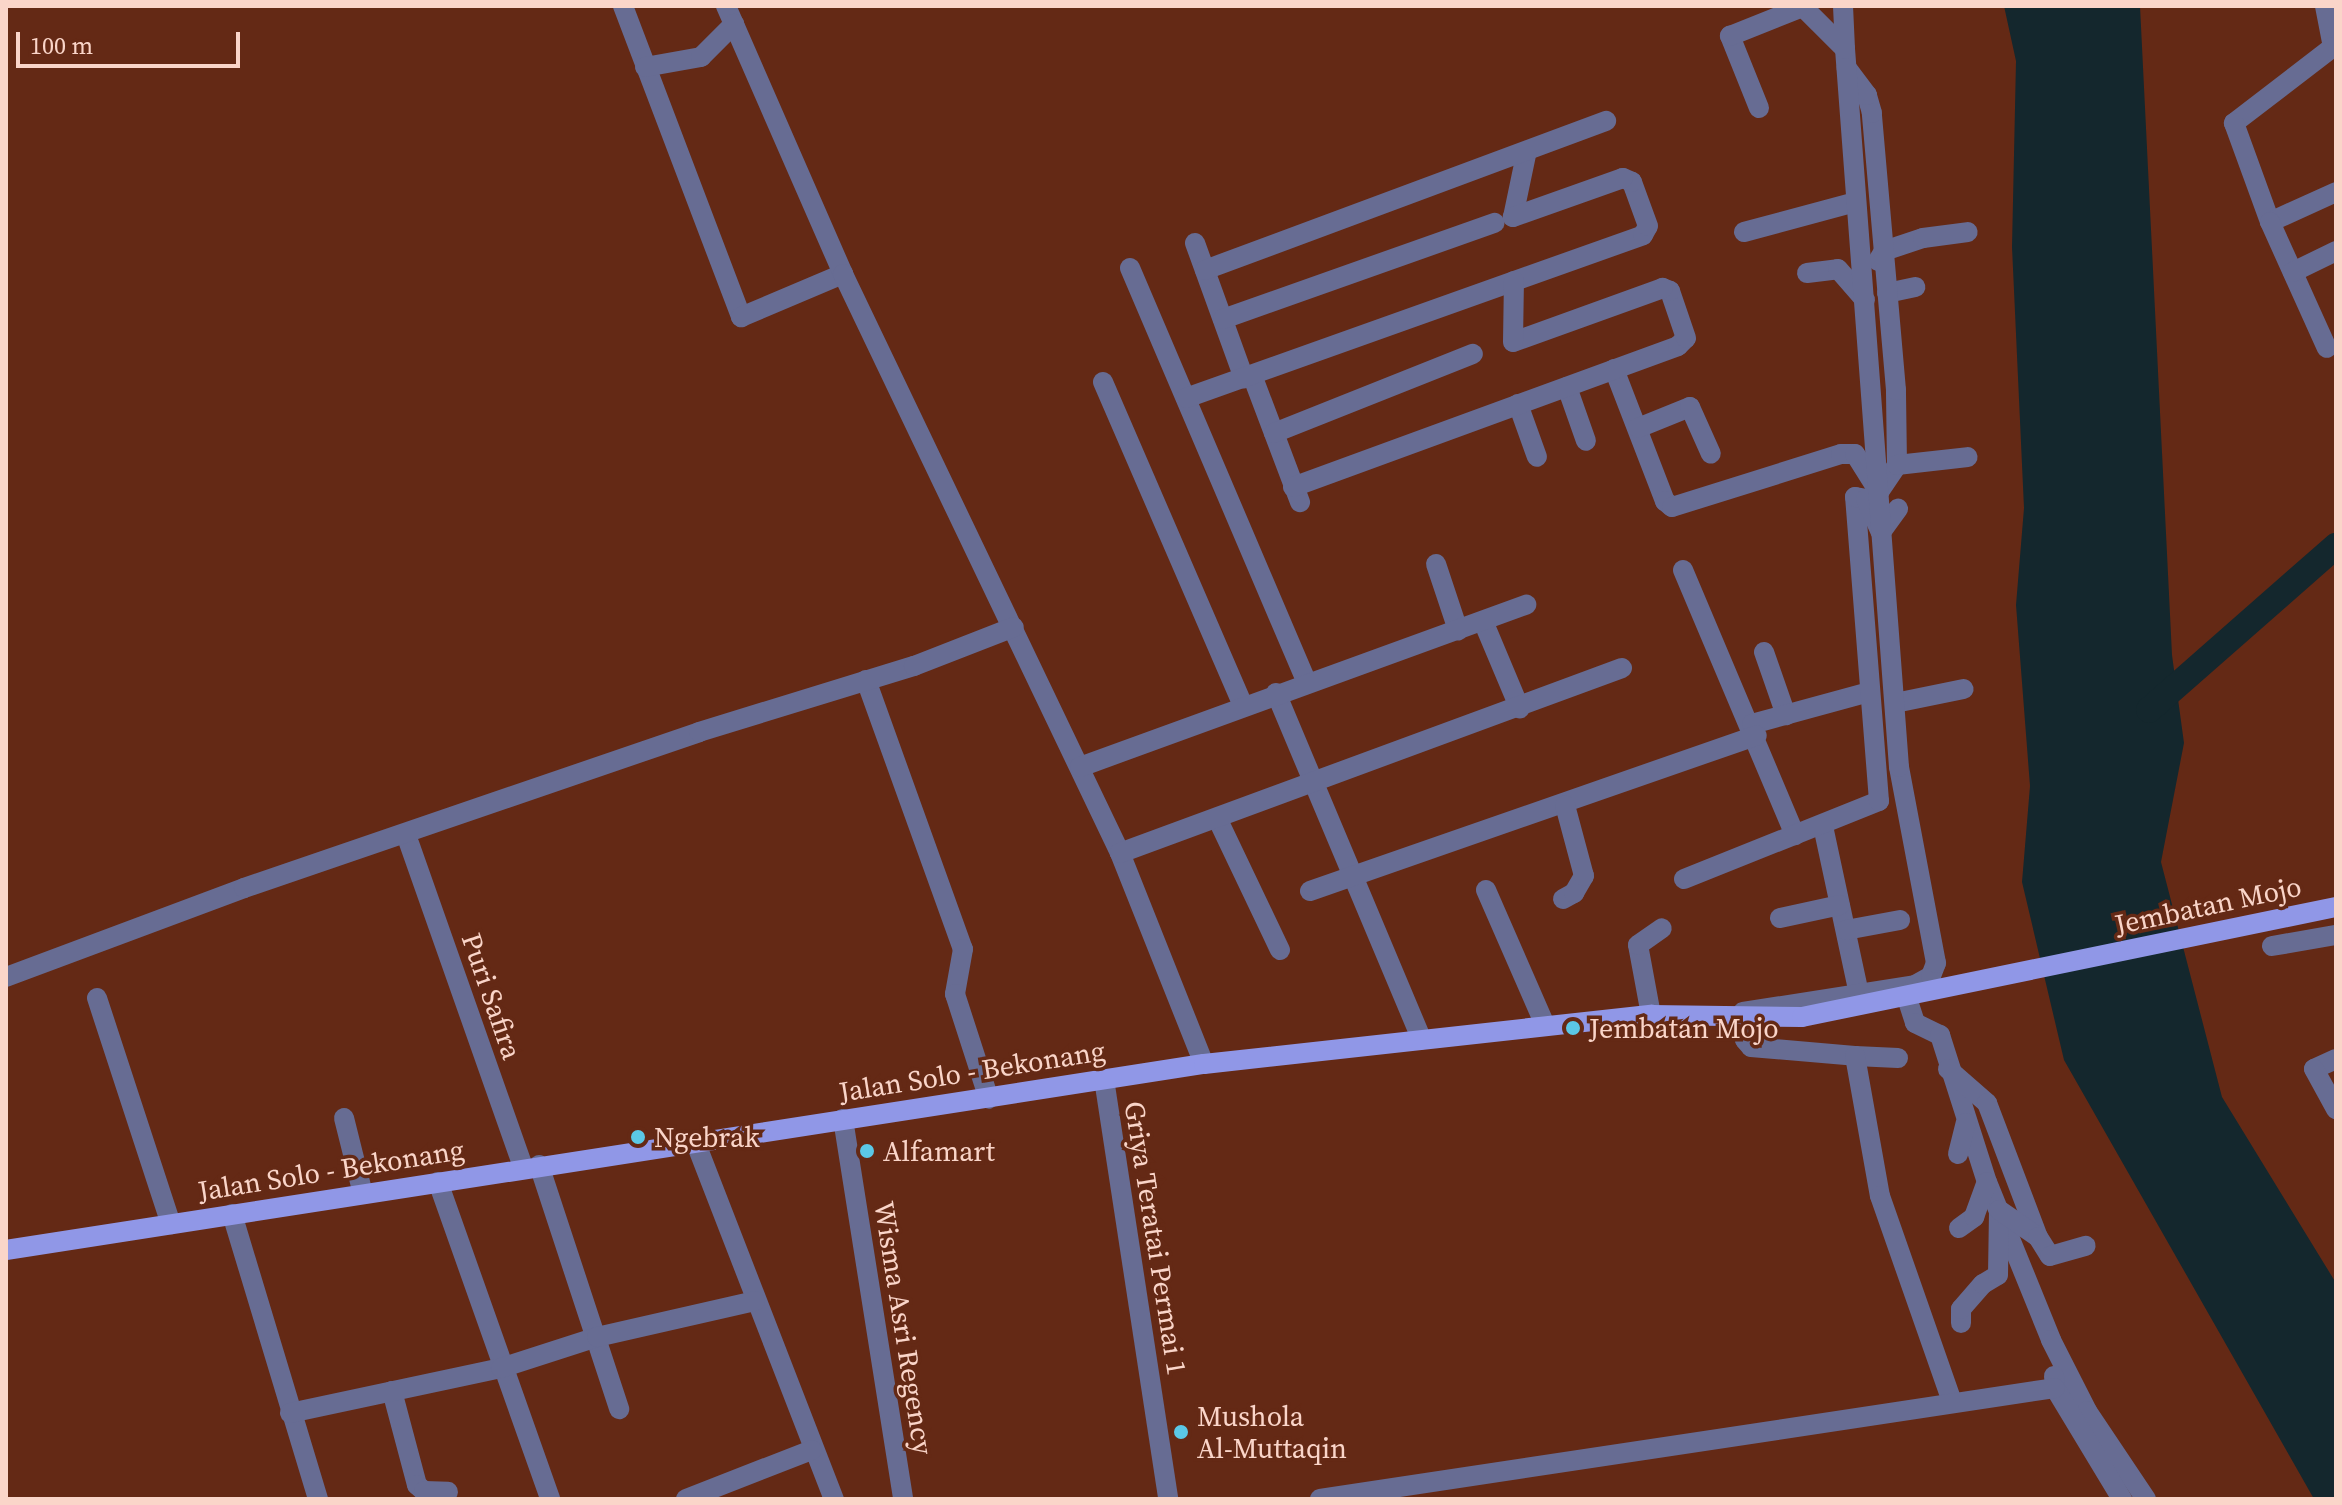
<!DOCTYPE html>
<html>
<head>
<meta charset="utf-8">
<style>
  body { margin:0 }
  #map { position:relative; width:2342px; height:1505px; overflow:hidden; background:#642915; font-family:"Source Serif 4",serif }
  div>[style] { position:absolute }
  .water>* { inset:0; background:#14272d }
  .river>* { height:26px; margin:-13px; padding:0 13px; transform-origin:13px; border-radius:13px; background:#14272d }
  .minor>* { height:20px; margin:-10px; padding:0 10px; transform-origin:10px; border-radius:10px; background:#676c93 }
  .major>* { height:20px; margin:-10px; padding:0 10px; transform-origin:10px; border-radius:10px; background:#9097e7 }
  .dots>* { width:22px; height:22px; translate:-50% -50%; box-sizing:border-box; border:4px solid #642915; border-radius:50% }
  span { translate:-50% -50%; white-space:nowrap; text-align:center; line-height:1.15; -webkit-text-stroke:7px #642915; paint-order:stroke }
  .street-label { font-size:28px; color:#fad5c9 }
  .poi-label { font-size:28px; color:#fad5c9 }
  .left { translate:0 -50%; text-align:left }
  .frame { position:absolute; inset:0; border:8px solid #fad5c9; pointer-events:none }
  .scale { position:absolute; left:16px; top:32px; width:224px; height:36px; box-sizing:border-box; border:4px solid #fad5c9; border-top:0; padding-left:10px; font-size:24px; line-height:28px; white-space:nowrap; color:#fad5c9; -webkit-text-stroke:6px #642915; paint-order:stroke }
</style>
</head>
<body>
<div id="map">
  <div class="water">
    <i style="clip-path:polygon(2004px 6px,2140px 6px,2172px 655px,2184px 743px,2161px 862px,2222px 1097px,2336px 1283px,2336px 1499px,2314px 1499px,2064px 1060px,2022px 882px,2030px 786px,2016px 605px,2024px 508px,2012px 247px,2016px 61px)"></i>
  </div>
  <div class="river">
    <i style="left:2149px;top:710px;width:249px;rotate:-41.3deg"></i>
  </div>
  <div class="minor">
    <i style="left:623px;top:6px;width:333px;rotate:69.2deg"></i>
    <i style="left:741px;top:317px;width:111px;rotate:-22.9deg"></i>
    <i style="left:726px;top:6px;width:292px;rotate:66.4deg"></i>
    <i style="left:843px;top:274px;width:642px;rotate:64.43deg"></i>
    <i style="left:1120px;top:853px;width:227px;rotate:68.3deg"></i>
    <i style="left:1843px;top:6px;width:43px;rotate:87.3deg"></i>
    <i style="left:2325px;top:6px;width:42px;rotate:79deg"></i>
    <i style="left:2333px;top:47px;width:125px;rotate:142.5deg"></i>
    <i style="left:2234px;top:123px;width:105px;rotate:70deg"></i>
    <i style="left:2270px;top:222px;width:72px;rotate:-24.4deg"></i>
    <i style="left:645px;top:67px;width:57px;rotate:-10.1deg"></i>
    <i style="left:701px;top:57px;width:47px;rotate:-45deg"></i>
    <i style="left:1759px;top:108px;width:78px;rotate:-111.9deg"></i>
    <i style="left:1730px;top:36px;width:81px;rotate:-21.8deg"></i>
    <i style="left:1513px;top:217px;width:63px;rotate:-78.2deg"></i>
    <i style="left:2270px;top:222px;width:138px;rotate:65.7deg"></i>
    <i style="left:1744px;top:232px;width:115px;rotate:-15.1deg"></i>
    <i style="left:1195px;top:243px;width:144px;rotate:70.1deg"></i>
    <i style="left:1878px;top:261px;width:12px;rotate:-59deg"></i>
    <i style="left:1884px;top:251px;width:41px;rotate:-18.4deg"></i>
    <i style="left:1923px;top:238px;width:45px;rotate:-7.6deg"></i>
    <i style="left:1130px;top:268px;width:450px;rotate:66.9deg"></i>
    <i style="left:1205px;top:270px;width:428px;rotate:-20.4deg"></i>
    <i style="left:2293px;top:272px;width:48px;rotate:-26deg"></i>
    <i style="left:1807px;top:273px;width:31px;rotate:-7deg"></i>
    <i style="left:1838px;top:269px;width:41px;rotate:48.9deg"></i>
    <i style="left:1887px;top:293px;width:29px;rotate:-12deg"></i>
    <i style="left:1223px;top:319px;width:288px;rotate:-19.5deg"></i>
    <i style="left:1614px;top:369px;width:142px;rotate:68.9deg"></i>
    <i style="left:1665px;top:501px;width:9px;rotate:41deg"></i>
    <i style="left:1672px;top:507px;width:177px;rotate:-17.4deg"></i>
    <i style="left:1841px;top:454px;width:14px"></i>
    <i style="left:1855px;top:454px;width:45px;rotate:57.7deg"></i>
    <i style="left:1879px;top:492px;width:32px;rotate:-56deg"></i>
    <i style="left:1897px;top:465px;width:75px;rotate:-90.8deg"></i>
    <i style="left:1896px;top:390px;width:278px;rotate:-95deg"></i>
    <i style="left:1872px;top:113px;width:19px;rotate:-106deg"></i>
    <i style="left:1867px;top:95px;width:34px;rotate:-127deg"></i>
    <i style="left:1252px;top:375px;width:136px;rotate:69.3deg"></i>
    <i style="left:1103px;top:382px;width:352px;rotate:66.6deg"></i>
    <i style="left:1567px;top:387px;width:57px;rotate:70.6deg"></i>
    <i style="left:1186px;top:398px;width:485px;rotate:-19.6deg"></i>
    <i style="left:1643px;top:235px;width:10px;rotate:-61deg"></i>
    <i style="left:1648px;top:226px;width:47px;rotate:-110deg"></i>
    <i style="left:1632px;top:182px;width:10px;rotate:-156deg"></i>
    <i style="left:1623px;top:178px;width:117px;rotate:160.5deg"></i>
    <i style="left:1518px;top:404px;width:56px;rotate:70.3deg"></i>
    <i style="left:1638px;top:428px;width:56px;rotate:-22deg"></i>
    <i style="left:1690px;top:407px;width:51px;rotate:65.9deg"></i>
    <i style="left:1274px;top:433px;width:214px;rotate:-21.7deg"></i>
    <i style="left:1897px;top:465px;width:71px;rotate:-6.4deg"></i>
    <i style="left:1293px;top:487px;width:410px;rotate:-20.1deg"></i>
    <i style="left:1678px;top:346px;width:11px;rotate:-45deg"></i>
    <i style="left:1686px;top:338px;width:50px;rotate:-108.8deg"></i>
    <i style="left:1670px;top:291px;width:8px;rotate:-157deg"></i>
    <i style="left:1663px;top:288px;width:159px;rotate:160.2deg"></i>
    <i style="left:1513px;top:342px;width:61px;rotate:-89.1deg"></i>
    <i style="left:1436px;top:564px;width:70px;rotate:71.6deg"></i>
    <i style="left:1683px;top:570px;width:288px;rotate:67.1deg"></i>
    <i style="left:1483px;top:621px;width:95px;rotate:67.2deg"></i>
    <i style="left:1764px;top:652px;width:67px;rotate:70.8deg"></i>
    <i style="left:866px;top:680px;width:286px;rotate:70.2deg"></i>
    <i style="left:963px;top:949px;width:46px;rotate:100.1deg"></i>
    <i style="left:955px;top:994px;width:110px;rotate:72.1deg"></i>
    <i style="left:1276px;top:693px;width:376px;rotate:67.2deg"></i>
    <i style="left:1895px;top:703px;width:70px;rotate:-11.5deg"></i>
    <i style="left:1752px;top:724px;width:121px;rotate:-15.3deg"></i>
    <i style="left:1080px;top:767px;width:475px;rotate:-20deg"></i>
    <i style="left:1218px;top:820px;width:144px;rotate:64.5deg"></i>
    <i style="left:1823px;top:826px;width:172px;rotate:77.9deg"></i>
    <i style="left:409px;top:843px;width:343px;rotate:70.6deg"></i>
    <i style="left:1120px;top:853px;width:535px;rotate:-20.23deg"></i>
    <i style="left:1684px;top:879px;width:210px;rotate:-21.8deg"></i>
    <i style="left:1879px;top:801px;width:305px;rotate:-94.5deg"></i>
    <i style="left:1855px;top:497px;width:11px;rotate:10deg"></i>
    <i style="left:1866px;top:499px;width:36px;rotate:66deg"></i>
    <i style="left:1881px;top:532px;width:29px;rotate:-54deg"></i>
    <i style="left:1486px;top:890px;width:147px;rotate:66.4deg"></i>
    <i style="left:1310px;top:891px;width:473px;rotate:-19.2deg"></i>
    <i style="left:1563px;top:899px;width:13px;rotate:-29deg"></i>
    <i style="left:1574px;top:893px;width:20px;rotate:-60deg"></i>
    <i style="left:1584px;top:876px;width:73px;rotate:-105deg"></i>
    <i style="left:1780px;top:918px;width:61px;rotate:-12.2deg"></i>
    <i style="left:1846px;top:930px;width:55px;rotate:-10.5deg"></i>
    <i style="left:2272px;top:946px;width:65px;rotate:-9.8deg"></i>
    <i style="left:6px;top:977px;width:254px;rotate:-20.5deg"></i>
    <i style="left:244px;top:888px;width:481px;rotate:-18.9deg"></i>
    <i style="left:699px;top:732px;width:225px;rotate:-17.1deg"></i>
    <i style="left:914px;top:666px;width:107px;rotate:-21.3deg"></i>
    <i style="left:97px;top:998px;width:238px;rotate:71.9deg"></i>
    <i style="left:1907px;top:998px;width:26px;rotate:72deg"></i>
    <i style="left:1915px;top:1023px;width:28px;rotate:26deg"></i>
    <i style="left:1940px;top:1035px;width:154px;rotate:72.3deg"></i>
    <i style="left:1987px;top:1182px;width:170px;rotate:67.9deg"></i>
    <i style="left:2051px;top:1340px;width:80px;rotate:63.1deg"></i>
    <i style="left:2087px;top:1411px;width:106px;rotate:56.2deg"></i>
    <i style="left:1743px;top:1012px;width:174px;rotate:-8.9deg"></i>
    <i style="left:1915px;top:985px;width:18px;rotate:-29deg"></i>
    <i style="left:1931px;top:976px;width:14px;rotate:-69deg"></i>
    <i style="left:1936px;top:963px;width:199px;rotate:-100.7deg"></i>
    <i style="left:1899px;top:767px;width:720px;rotate:-94.3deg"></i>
    <i style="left:1845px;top:49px;width:61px;rotate:-135deg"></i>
    <i style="left:1651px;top:1015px;width:71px;rotate:-100.5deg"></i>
    <i style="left:1638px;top:945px;width:29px;rotate:-35deg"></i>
    <i style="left:1748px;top:1017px;width:23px;rotate:97deg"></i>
    <i style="left:1745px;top:1040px;width:9px;rotate:49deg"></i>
    <i style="left:1751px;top:1047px;width:104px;rotate:4.9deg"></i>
    <i style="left:1898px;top:1058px;width:43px;rotate:-177.3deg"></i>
    <i style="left:1855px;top:1056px;width:142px;rotate:79.9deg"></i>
    <i style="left:1880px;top:1196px;width:218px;rotate:70.7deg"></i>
    <i style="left:2336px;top:1059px;width:24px;rotate:156deg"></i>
    <i style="left:2314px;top:1069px;width:46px;rotate:61.2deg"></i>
    <i style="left:1948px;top:1069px;width:52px;rotate:41.1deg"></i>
    <i style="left:1987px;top:1103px;width:143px;rotate:69.2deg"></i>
    <i style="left:1104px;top:1079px;width:425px;rotate:81.3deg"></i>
    <i style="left:344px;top:1118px;width:78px;rotate:76deg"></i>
    <i style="left:843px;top:1119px;width:385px;rotate:81deg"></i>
    <i style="left:695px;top:1141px;width:384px;rotate:68.8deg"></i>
    <i style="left:1958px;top:1154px;width:32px;rotate:-76deg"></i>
    <i style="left:539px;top:1165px;width:257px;rotate:71.8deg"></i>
    <i style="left:438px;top:1182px;width:336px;rotate:70.5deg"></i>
    <i style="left:232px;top:1214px;width:298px;rotate:73.2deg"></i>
    <i style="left:1959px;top:1228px;width:19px;rotate:-36deg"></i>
    <i style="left:1974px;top:1217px;width:37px;rotate:-70deg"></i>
    <i style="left:1961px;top:1323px;width:14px;rotate:-90deg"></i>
    <i style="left:1961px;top:1309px;width:33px;rotate:-49deg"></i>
    <i style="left:1983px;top:1284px;width:17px;rotate:-31deg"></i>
    <i style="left:1998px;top:1275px;width:65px;rotate:-89.1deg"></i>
    <i style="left:1999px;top:1210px;width:47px;rotate:34.7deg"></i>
    <i style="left:2038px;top:1237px;width:22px;rotate:58deg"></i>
    <i style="left:2050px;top:1256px;width:37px;rotate:-16deg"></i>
    <i style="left:2054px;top:1376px;width:12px;rotate:85deg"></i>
    <i style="left:2055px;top:1388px;width:130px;rotate:58.9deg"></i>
    <i style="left:392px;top:1391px;width:97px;rotate:75.1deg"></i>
    <i style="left:417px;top:1485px;width:9px;rotate:41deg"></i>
    <i style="left:424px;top:1491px;width:24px;rotate:2deg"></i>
    <i style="left:290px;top:1413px;width:216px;rotate:-12deg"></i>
    <i style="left:501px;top:1368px;width:101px;rotate:-17.9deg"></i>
    <i style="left:597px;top:1337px;width:162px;rotate:-12.8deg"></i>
    <i style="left:686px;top:1499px;width:135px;rotate:-21.3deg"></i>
    <i style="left:1320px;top:1499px;width:743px;rotate:-8.59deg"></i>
  </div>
  <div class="major">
    <i style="left:6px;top:1250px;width:1212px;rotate:-8.83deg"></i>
    <i style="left:1204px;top:1064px;width:450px;rotate:-6.3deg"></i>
    <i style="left:1651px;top:1015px;width:151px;rotate:0.8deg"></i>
    <i style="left:1802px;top:1017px;width:545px;rotate:-11.64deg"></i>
  </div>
  <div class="dots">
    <i style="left:1573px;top:1028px;background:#5bc8e6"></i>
    <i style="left:638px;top:1137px;background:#5bc8e6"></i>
    <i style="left:867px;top:1151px;background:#5bc8e6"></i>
    <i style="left:1181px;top:1432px;background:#5bc8e6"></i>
  </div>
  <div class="street-label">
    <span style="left:2208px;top:905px;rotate:-12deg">Jembatan Mojo</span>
    <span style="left:492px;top:996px;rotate:71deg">Puri Safira</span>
    <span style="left:972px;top:1071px;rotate:-9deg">Jalan Solo - Bekonang</span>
    <span style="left:331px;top:1170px;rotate:-9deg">Jalan Solo - Bekonang</span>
    <span style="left:1156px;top:1238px;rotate:81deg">Griya Teratai Permai 1</span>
    <span style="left:904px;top:1328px;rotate:81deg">Wisma Asri Regency</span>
  </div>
  <div class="poi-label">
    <span class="left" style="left:1589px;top:1028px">Jembatan Mojo</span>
    <span class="left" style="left:654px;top:1137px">Ngebrak</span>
    <span class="left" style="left:883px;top:1151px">Alfamart</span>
    <span class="left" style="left:1197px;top:1432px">Mushola<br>Al-Muttaqin</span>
  </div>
  <div class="frame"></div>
  <div class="scale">100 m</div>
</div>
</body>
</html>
